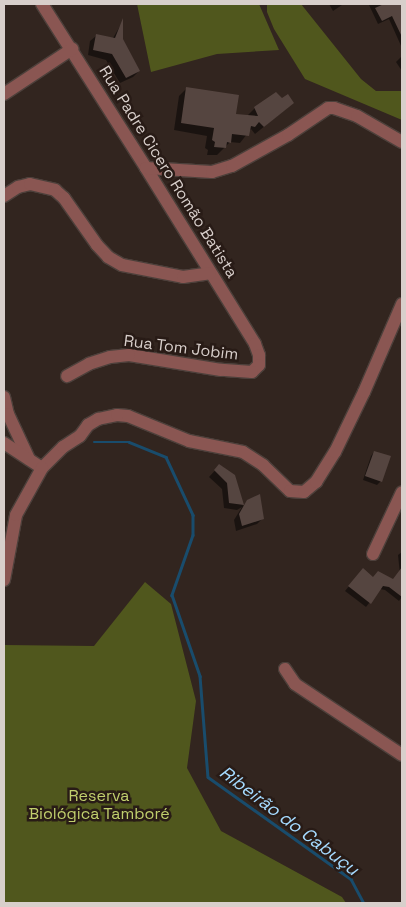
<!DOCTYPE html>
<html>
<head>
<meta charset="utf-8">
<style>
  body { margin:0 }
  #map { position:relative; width:406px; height:907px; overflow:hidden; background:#32251f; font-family:"Space Grotesk",sans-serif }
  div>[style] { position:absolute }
  .green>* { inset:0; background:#50571d }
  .shadow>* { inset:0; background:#0007 }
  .stream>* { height:2.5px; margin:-1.25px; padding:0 1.25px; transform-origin:1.25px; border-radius:1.25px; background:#194c6c }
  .building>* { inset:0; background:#554540 }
  .roads { filter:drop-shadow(1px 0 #4d403b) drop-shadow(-1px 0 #4d403b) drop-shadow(0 1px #4d403b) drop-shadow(0 -1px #4d403b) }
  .minor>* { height:12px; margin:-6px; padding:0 6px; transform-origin:6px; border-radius:6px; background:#8a5652 }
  span { translate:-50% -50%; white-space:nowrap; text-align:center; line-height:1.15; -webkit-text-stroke:5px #281b16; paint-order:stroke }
  .street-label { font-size:16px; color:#d8cfcb }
  .park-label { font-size:16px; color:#c1cf6d }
  .water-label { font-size:18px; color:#a5daff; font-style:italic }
  .frame { position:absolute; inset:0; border:5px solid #d8cfcb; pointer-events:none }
</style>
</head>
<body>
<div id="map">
  <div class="green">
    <i style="clip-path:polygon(137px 4px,259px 4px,279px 50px,217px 54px,151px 72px)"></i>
    <i style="clip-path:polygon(267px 4px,301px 4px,361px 79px,376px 91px,402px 91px,402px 120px,305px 79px,274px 29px,267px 12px)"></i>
    <i style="clip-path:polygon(145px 582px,171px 604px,196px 701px,187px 768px,221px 831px,342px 897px,346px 903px,4px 903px,4px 645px,94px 646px)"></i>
  </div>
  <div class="shadow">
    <i style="clip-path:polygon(329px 4px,402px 4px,402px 48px,389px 19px,378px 24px,369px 5px,342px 5px,333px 11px)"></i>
    <i style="clip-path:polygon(123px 21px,122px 39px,139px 71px,133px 77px,120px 83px,106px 60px,88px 55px,90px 41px,96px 36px,113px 38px)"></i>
    <i style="clip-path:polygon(402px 56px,402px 71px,396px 62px)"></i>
    <i style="clip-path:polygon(187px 88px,235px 115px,247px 116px,255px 108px,281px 100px,293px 103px,255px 134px,251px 129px,240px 143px,230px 142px,217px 155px,207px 155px,208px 150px,205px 148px,207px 136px,174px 130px,179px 96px)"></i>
    <i style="clip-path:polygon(374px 452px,381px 481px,377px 485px,363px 480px,371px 456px)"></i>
    <i style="clip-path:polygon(220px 465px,234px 476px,243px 506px,248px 501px,263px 518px,257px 524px,236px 531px,234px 520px,242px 507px,237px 510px,224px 508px,222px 489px,209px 477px)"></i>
    <i style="clip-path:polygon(402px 552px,402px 574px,400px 574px,398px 555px)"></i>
    <i style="clip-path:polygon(359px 574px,373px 578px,393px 580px,397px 575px,402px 579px,402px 597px,399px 601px,385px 590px,380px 589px,366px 607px,345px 591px)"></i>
  </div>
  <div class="stream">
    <i style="left:94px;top:442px;width:35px"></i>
    <i style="left:129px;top:442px;width:40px;rotate:22deg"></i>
    <i style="left:166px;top:457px;width:64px;rotate:65deg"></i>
    <i style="left:193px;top:515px;width:20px;rotate:90deg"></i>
    <i style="left:193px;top:535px;width:64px;rotate:109.3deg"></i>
    <i style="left:172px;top:595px;width:86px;rotate:70.9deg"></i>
    <i style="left:200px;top:676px;width:101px;rotate:85.5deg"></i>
    <i style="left:208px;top:777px;width:176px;rotate:35.5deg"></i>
    <i style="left:351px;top:879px;width:27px;rotate:62deg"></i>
  </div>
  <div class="building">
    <i style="clip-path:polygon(384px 4px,402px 4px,402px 37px,392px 16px,382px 21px,375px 8px)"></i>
    <i style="clip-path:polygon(123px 18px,123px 39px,140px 71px,126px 78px,112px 54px,93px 50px,96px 34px,115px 38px)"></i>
    <i style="clip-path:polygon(186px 87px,239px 95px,236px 114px,258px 116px,254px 107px,276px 92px,282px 98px,288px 94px,294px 103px,264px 127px,259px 122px,255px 127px,251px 126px,249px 136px,232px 134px,231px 143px,227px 142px,226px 148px,214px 147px,215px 142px,212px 140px,214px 128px,181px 123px)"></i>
    <i style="clip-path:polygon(374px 451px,391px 456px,382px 482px,365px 476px)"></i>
    <i style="clip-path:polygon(219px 464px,235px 475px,244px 505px,229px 503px,227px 483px,214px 470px)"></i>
    <i style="clip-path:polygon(260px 494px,264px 519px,242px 526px,239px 514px,247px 500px)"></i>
    <i style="clip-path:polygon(402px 567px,402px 597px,389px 587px,383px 586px,371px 604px,348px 586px,363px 568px,373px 577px,378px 571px,393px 579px)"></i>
  </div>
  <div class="roads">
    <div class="minor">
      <i style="left:42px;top:4px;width:194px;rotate:57.6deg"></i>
      <i style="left:146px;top:168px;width:207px;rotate:58.2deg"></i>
      <i style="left:255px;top:344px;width:12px;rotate:70deg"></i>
      <i style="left:259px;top:355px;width:10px;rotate:90deg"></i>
      <i style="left:259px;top:365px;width:10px;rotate:135deg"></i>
      <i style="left:252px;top:372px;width:31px;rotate:-176deg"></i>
      <i style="left:221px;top:370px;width:93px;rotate:-170.7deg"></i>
      <i style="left:129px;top:355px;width:19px;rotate:174deg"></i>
      <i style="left:110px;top:357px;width:22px;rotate:162deg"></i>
      <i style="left:89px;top:364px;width:25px;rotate:151deg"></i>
      <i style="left:4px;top:94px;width:82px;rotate:-33.5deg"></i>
      <i style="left:146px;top:168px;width:66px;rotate:3.5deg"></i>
      <i style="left:212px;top:172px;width:21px;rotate:-17deg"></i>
      <i style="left:232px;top:166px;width:64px;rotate:-29deg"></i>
      <i style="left:288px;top:135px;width:48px;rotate:-34deg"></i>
      <i style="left:328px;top:108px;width:6px"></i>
      <i style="left:334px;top:108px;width:24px;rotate:19deg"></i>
      <i style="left:357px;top:116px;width:52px;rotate:30deg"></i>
      <i style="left:4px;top:196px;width:17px;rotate:-33deg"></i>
      <i style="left:18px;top:187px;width:12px;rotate:-14deg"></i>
      <i style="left:30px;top:184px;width:26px;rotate:13deg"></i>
      <i style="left:55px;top:190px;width:12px;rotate:42deg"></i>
      <i style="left:64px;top:198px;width:57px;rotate:54.9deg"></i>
      <i style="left:97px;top:245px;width:16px;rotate:47deg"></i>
      <i style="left:108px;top:257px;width:16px;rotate:30deg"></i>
      <i style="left:122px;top:265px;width:62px;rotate:11.1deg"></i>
      <i style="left:183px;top:277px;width:27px;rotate:-8deg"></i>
      <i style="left:4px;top:397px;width:17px;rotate:77deg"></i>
      <i style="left:8px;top:414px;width:50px;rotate:65deg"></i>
      <i style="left:4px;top:443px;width:45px;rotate:33.3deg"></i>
      <i style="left:42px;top:468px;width:30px;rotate:-45deg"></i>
      <i style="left:63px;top:447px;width:20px;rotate:-33deg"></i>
      <i style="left:80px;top:436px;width:14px;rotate:-54deg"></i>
      <i style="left:88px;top:425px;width:12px;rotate:-31deg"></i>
      <i style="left:98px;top:419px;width:19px;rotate:-12deg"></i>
      <i style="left:117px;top:415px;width:11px;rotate:5deg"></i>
      <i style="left:128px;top:416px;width:66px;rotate:22.3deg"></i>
      <i style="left:189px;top:441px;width:55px;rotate:11.5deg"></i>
      <i style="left:243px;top:452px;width:24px;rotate:33deg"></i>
      <i style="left:263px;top:465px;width:37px;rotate:44deg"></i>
      <i style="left:290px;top:491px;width:14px;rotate:4deg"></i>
      <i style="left:304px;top:492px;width:16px;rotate:-40deg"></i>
      <i style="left:316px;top:482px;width:36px;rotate:-58deg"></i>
      <i style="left:335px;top:452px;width:67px;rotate:-64.2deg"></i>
      <i style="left:364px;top:392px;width:96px;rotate:-66.6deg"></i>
      <i style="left:373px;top:554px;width:68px;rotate:-64.9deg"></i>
      <i style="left:4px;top:580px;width:66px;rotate:-79.5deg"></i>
      <i style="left:16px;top:515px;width:54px;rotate:-61deg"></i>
      <i style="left:285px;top:669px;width:18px;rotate:56deg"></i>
      <i style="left:295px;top:684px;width:128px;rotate:33.6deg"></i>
    </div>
  </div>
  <div class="street-label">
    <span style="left:168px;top:172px;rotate:58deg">Rua Padre Cicero Romão Batista</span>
    <span style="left:181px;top:348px;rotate:7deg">Rua Tom Jobim</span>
  </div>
  <div class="park-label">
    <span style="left:99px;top:805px">Reserva<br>Biológica Tamboré</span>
  </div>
  <div class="water-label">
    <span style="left:289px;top:821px;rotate:37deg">Ribeirão do Cabuçu</span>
  </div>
  <div class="frame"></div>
</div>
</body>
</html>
